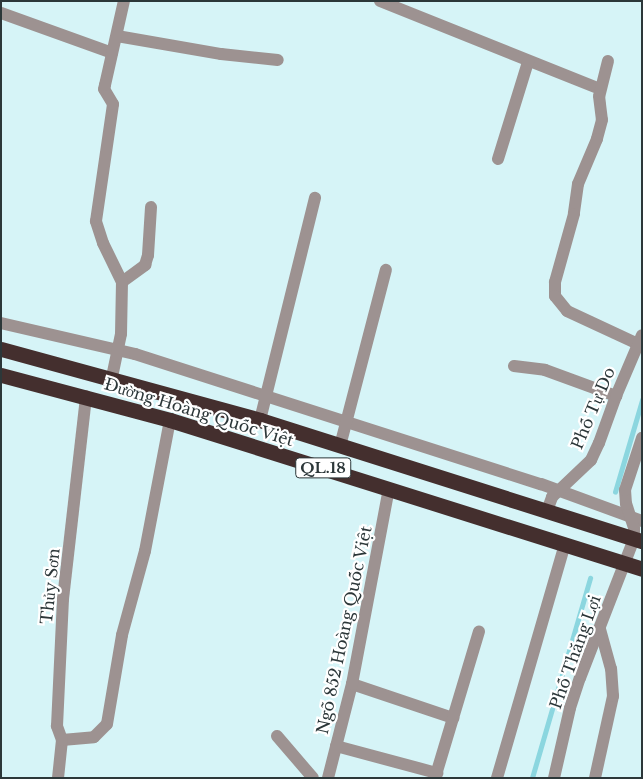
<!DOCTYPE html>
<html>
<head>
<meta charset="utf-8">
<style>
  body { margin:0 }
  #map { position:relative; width:643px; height:779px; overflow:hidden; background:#d6f4f7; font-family:"Libre Baskerville",serif }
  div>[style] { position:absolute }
  .stream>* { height:4.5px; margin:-2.25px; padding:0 2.25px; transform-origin:2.25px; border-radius:2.25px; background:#8bd6df }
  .minor>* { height:12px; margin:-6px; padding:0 6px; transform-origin:6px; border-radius:6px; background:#9d9291 }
  .highway>* { height:15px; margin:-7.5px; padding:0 7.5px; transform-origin:7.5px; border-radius:7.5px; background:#442f2e }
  span { translate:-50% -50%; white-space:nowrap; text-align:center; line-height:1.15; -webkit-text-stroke:4.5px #fff; paint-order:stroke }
  .shield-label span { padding:1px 4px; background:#fff; border:1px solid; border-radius:4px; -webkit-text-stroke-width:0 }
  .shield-label { font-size:15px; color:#2c3739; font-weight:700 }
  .street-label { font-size:16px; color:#2c3739 }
  .frame { position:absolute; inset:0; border:2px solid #2c3739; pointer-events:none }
</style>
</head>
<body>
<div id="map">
  <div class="stream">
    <i style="left:615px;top:492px;width:96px;rotate:-73.6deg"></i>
    <i style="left:532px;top:778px;width:208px;rotate:-73.8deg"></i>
  </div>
  <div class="minor">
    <i style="left:380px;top:1px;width:237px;rotate:21.8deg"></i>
    <i style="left:1px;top:13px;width:118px;rotate:19.8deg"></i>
    <i style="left:117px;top:36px;width:106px;rotate:9.8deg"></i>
    <i style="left:221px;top:54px;width:57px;rotate:6deg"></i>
    <i style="left:608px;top:61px;width:36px;rotate:104deg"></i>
    <i style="left:599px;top:96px;width:24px;rotate:83deg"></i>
    <i style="left:602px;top:120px;width:20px;rotate:105deg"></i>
    <i style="left:597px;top:139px;width:49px;rotate:112.9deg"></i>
    <i style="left:578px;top:184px;width:30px;rotate:98deg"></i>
    <i style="left:574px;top:214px;width:71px;rotate:105.6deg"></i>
    <i style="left:555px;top:282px;width:14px;rotate:90deg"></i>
    <i style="left:555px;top:296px;width:19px;rotate:51deg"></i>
    <i style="left:567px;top:311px;width:78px;rotate:24.9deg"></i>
    <i style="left:498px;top:159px;width:102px;rotate:-72.8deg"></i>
    <i style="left:122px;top:282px;width:29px;rotate:-36deg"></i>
    <i style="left:145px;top:265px;width:10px;rotate:-73deg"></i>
    <i style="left:148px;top:255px;width:48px;rotate:-86.4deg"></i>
    <i style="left:1px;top:323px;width:138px;rotate:13deg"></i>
    <i style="left:135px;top:354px;width:426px;rotate:17.8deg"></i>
    <i style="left:541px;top:484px;width:108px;rotate:20.1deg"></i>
    <i style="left:514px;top:366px;width:31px;rotate:7deg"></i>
    <i style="left:545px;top:370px;width:76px;rotate:20.1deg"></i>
    <i style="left:112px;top:377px;width:44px;rotate:-78.2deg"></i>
    <i style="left:121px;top:334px;width:52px;rotate:-88.9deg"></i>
    <i style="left:122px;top:282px;width:43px;rotate:-116deg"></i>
    <i style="left:103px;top:243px;width:23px;rotate:-108deg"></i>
    <i style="left:96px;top:221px;width:118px;rotate:-81.7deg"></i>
    <i style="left:113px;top:104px;width:17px;rotate:-121deg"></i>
    <i style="left:104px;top:89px;width:4px;rotate:-76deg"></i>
    <i style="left:105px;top:85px;width:86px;rotate:-77.3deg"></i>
    <i style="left:260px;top:420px;width:229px;rotate:-76.1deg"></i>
    <i style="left:340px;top:446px;width:182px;rotate:-75.4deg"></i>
    <i style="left:547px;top:511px;width:15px;rotate:-70deg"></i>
    <i style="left:552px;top:497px;width:54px;rotate:-43.5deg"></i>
    <i style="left:591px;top:460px;width:19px;rotate:-65deg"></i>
    <i style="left:599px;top:443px;width:50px;rotate:-70.1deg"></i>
    <i style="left:616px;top:396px;width:66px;rotate:-66.9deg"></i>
    <i style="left:352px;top:684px;width:107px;rotate:18.6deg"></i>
    <i style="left:277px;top:736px;width:55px;rotate:49.4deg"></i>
    <i style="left:62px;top:740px;width:32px;rotate:-5deg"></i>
    <i style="left:94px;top:737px;width:18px;rotate:-45deg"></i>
    <i style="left:107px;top:724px;width:90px;rotate:-80.4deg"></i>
    <i style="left:122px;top:635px;width:87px;rotate:-74.7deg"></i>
    <i style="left:145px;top:551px;width:133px;rotate:-79.2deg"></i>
    <i style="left:336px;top:746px;width:105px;rotate:15deg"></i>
    <i style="left:58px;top:778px;width:38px;rotate:-84deg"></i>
    <i style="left:62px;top:740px;width:15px;rotate:-110deg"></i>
    <i style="left:57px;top:726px;width:127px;rotate:-87.3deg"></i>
    <i style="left:63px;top:599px;width:204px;rotate:-83.5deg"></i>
    <i style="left:328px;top:778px;width:97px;rotate:-75.7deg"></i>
    <i style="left:352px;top:684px;width:198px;rotate:-79.3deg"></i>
    <i style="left:435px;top:778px;width:153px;rotate:-73.3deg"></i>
    <i style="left:497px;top:778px;width:244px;rotate:-73.8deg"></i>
    <i style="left:554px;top:778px;width:72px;rotate:-77.1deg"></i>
    <i style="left:570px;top:708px;width:32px;rotate:-72deg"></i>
    <i style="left:580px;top:678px;width:149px;rotate:-68.8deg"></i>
    <i style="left:634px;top:539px;width:11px;rotate:-90deg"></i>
    <i style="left:634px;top:528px;width:25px;rotate:-108deg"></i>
    <i style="left:626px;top:504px;width:14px;rotate:-94deg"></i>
    <i style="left:625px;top:490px;width:55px;rotate:-71.9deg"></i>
    <i style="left:595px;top:778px;width:84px;rotate:-77.6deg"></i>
    <i style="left:613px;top:696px;width:27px;rotate:-94deg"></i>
    <i style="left:611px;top:669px;width:41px;rotate:-105.4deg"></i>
  </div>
  <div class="highway">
    <i style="left:1px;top:349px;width:269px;rotate:15.3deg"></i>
    <i style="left:260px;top:420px;width:401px;rotate:17.6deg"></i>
    <i style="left:1px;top:375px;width:175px;rotate:14.9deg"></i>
    <i style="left:170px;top:420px;width:495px;rotate:17.5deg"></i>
  </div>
  <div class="shield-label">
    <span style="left:323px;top:468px">QL.18</span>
  </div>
  <div class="street-label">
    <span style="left:593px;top:408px;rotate:-67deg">Phố Tự Do</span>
    <span style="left:199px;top:412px;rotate:17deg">Đường Hoàng Quốc Việt</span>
    <span style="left:50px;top:586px;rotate:-84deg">Thủy Sơn</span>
    <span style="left:344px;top:630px;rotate:-78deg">Ngõ 852 Hoàng Quốc Việt</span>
    <span style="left:575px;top:652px;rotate:-70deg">Phố Thắng Lợi</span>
  </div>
  <div class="frame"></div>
</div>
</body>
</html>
